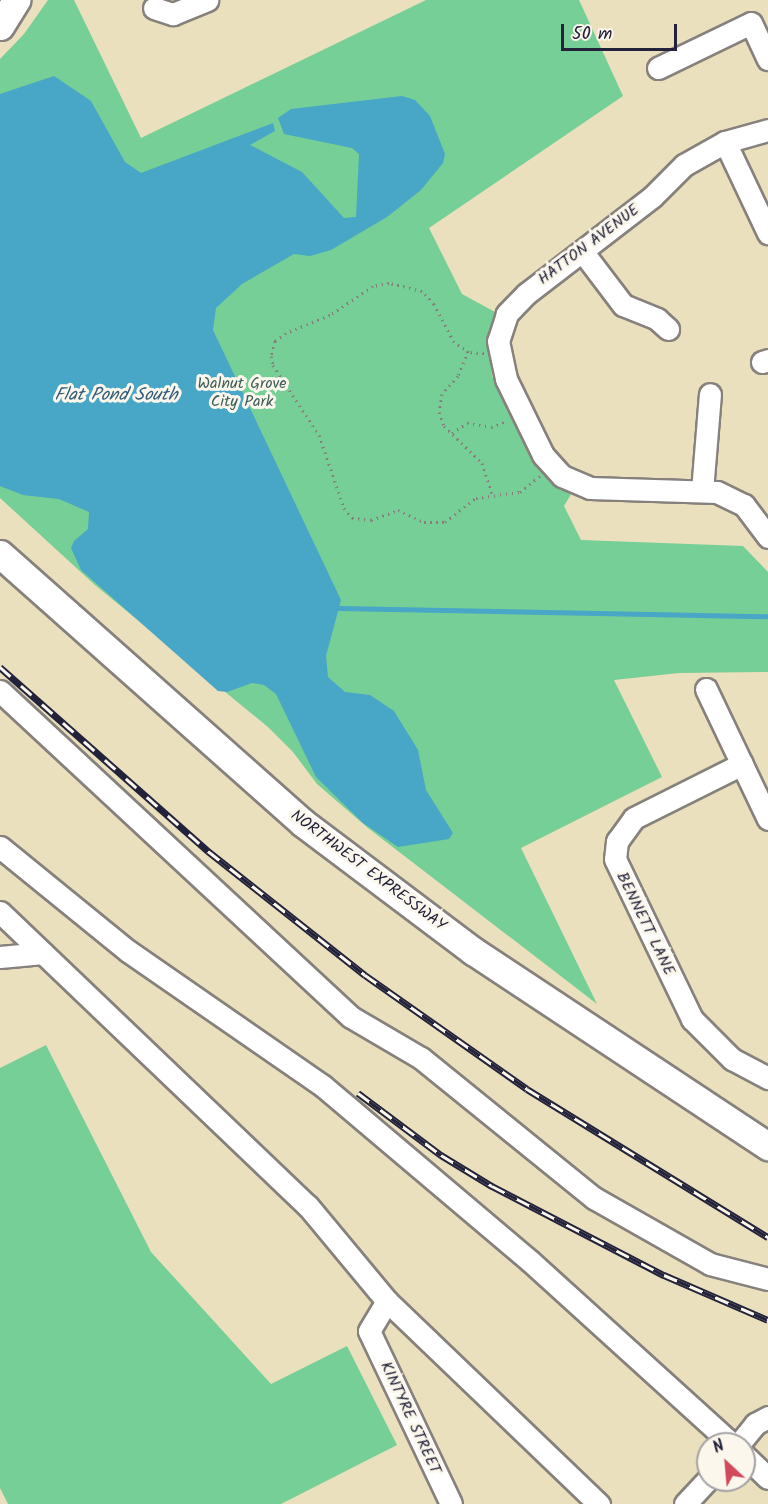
<!DOCTYPE html>
<html>
<head>
<meta charset="utf-8">
<style>
  body { margin:0 }
  #map { position:relative; width:768px; height:1504px; overflow:hidden; background:#ebe0bd; font-family:Kalam,sans-serif }
  div>[style] { position:absolute }
  .green>* { inset:0; background:#75cf96 }
  .water>* { inset:0; background:#48a6c7 }
  .stream>* { height:4.5px; margin:-2.25px; padding:0 2.25px; transform-origin:2.25px; border-radius:2.25px; background:#48a6c7 }
  .path>* { height:3px; margin-top:-1.5px; transform-origin:0; background:repeating-linear-gradient(90deg,#86817c 0 1.5px,transparent 0 6px) }
  .roads { filter:drop-shadow(2px 0 #86817c) drop-shadow(-2px 0 #86817c) drop-shadow(0 2px #86817c) drop-shadow(0 -2px #86817c) }
  .minor>* { height:21px; margin:-10.5px; padding:0 10.5px; transform-origin:10.5px; border-radius:10.5px; background:#fff }
  .major>* { height:27px; margin:-13.5px; padding:0 13.5px; transform-origin:13.5px; border-radius:13.5px; background:#fff }
  .rail>* { height:7px; margin-top:-3.5px; transform-origin:0; background:repeating-linear-gradient(90deg,#fbf7ec 0 14px,#22223b 0 28px); box-sizing:border-box; border-block:2px solid #22223b }
  span { translate:-50% -50%; white-space:nowrap; text-align:center; line-height:1.15; -webkit-text-stroke:6px #fbf7ec; paint-order:stroke }
  .street-label { font-size:16px; color:#22223b }
  .park-label { font-size:16px; color:#3f5f5b }
  .water-label { font-size:18px; color:#335d7a; font-style:italic }
  .north { position:absolute; left:696px; top:1432px; width:60px; height:60px; box-sizing:border-box; background:#fbf7ec; border:2px solid #a4a2a5; border-radius:50%; rotate:334deg; font-size:16px; font-weight:700; line-height:24px; text-align:center; color:#22223b }
  .north::after { content:''; display:block; margin:auto; width:21px; height:27px; background:#d1495b; clip-path:polygon(50% 0,100% 100%,50% 72%,0 100%) }
  .scale { position:absolute; left:561px; top:24px; width:116px; height:27px; box-sizing:border-box; border:3px solid #22223b; border-top:0; padding-left:8px; font-size:18px; line-height:21px; white-space:nowrap; color:#22223b; -webkit-text-stroke:4px #fbf7ec; paint-order:stroke }
</style>
</head>
<body>
<div id="map">
  <div class="green">
    <i style="clip-path:polygon(48px 0,74px 0,141px 138px,426px 0,579px 0,623px 96px,429px 228px,462px 294px,495px 312px,490px 352px,492px 376px,539px 470px,573px 491px,564px 506px,581px 540px,743px 546px,768px 572px,768px 672px,679px 673px,614px 680px,662px 777px,521px 848px,597px 1004px,368px 828px,317px 784px,293px 752px,268px 727px,95px 585px,0 498px,0 59px,24px 34px)"></i>
    <i style="clip-path:polygon(46px 1045px,151px 1252px,271px 1384px,347px 1346px,397px 1445px,281px 1504px,8px 1504px,0 1488px,0 1068px)"></i>
  </div>
  <div class="water">
    <i style="clip-path:polygon(54px 76px,91px 101px,125px 162px,141px 173px,273px 123px,275px 131px,250px 145px,302px 172px,344px 218px,356px 217px,359px 154px,352px 148px,284px 134px,278px 118px,291px 109px,402px 96px,415px 100px,430px 116px,445px 154px,443px 163px,421px 190px,387px 217px,331px 250px,310px 256px,294px 254px,242px 284px,216px 308px,213px 330px,341px 600px,326px 656px,328px 677px,345px 692px,370px 695px,394px 711px,418px 750px,426px 790px,453px 833px,449px 839px,398px 847px,363px 823px,316px 777px,276px 694px,264px 685px,252px 683px,227px 692px,218px 691px,81px 570px,71px 548px,74px 541px,88px 529px,89px 512px,59px 499px,23px 495px,0 486px,0 94px)"></i>
  </div>
  <div class="stream">
    <i style="left:339px;top:608px;width:429px;rotate:1.1deg"></i>
  </div>
  <div class="path">
    <i style="left:468px;top:351px;width:27px;rotate:112deg"></i>
    <i style="left:458px;top:376px;width:24px;rotate:132deg"></i>
    <i style="left:442px;top:394px;width:18px;rotate:99deg"></i>
    <i style="left:439px;top:412px;width:15px;rotate:70deg"></i>
    <i style="left:444px;top:426px;width:53px;rotate:44.2deg"></i>
    <i style="left:482px;top:463px;width:33px;rotate:72deg"></i>
    <i style="left:484px;top:353px;width:15px;rotate:-176deg"></i>
    <i style="left:469px;top:352px;width:18px;rotate:-146deg"></i>
    <i style="left:454px;top:342px;width:43px;rotate:-117.8deg"></i>
    <i style="left:434px;top:304px;width:18px;rotate:-133deg"></i>
    <i style="left:422px;top:291px;width:34px;rotate:-166deg"></i>
    <i style="left:389px;top:283px;width:16px;rotate:169deg"></i>
    <i style="left:373px;top:286px;width:52px;rotate:146deg"></i>
    <i style="left:330px;top:315px;width:48px;rotate:157.8deg"></i>
    <i style="left:286px;top:333px;width:14px;rotate:144deg"></i>
    <i style="left:275px;top:341px;width:16px;rotate:105deg"></i>
    <i style="left:271px;top:356px;width:9px;rotate:77deg"></i>
    <i style="left:273px;top:365px;width:84px;rotate:56.7deg"></i>
    <i style="left:319px;top:435px;width:77px;rotate:71.1deg"></i>
    <i style="left:344px;top:508px;width:13px;rotate:51deg"></i>
    <i style="left:352px;top:518px;width:19px;rotate:6deg"></i>
    <i style="left:371px;top:520px;width:29px;rotate:-20deg"></i>
    <i style="left:398px;top:510px;width:29px;rotate:25deg"></i>
    <i style="left:424px;top:522px;width:21px"></i>
    <i style="left:445px;top:522px;width:39px;rotate:-38deg"></i>
    <i style="left:476px;top:498px;width:44px;rotate:-7.8deg"></i>
    <i style="left:520px;top:492px;width:26px;rotate:-39deg"></i>
    <i style="left:452px;top:433px;width:18px;rotate:-34deg"></i>
    <i style="left:467px;top:423px;width:24px;rotate:9deg"></i>
    <i style="left:491px;top:427px;width:17px;rotate:-21deg"></i>
  </div>
  <div class="roads">
    <div class="minor">
      <i style="left:154px;top:8px;width:20px;rotate:18deg"></i>
      <i style="left:173px;top:14px;width:37px;rotate:-22deg"></i>
      <i style="left:658px;top:68px;width:103px;rotate:-25.8deg"></i>
      <i style="left:751px;top:23px;width:40px;rotate:65deg"></i>
      <i style="left:768px;top:130px;width:45px;rotate:164.4deg"></i>
      <i style="left:725px;top:142px;width:47px;rotate:150.7deg"></i>
      <i style="left:684px;top:165px;width:45px;rotate:135deg"></i>
      <i style="left:652px;top:197px;width:159px;rotate:142.4deg"></i>
      <i style="left:526px;top:294px;width:28px;rotate:134deg"></i>
      <i style="left:507px;top:314px;width:28px;rotate:108deg"></i>
      <i style="left:498px;top:341px;width:39px;rotate:78deg"></i>
      <i style="left:506px;top:379px;width:85px;rotate:64deg"></i>
      <i style="left:543px;top:455px;width:28px;rotate:48deg"></i>
      <i style="left:562px;top:476px;width:30px;rotate:23deg"></i>
      <i style="left:590px;top:488px;width:127px;rotate:1.8deg"></i>
      <i style="left:717px;top:492px;width:30px;rotate:26deg"></i>
      <i style="left:744px;top:505px;width:40px;rotate:53deg"></i>
      <i style="left:725px;top:142px;width:101px;rotate:64.7deg"></i>
      <i style="left:582px;top:251px;width:68px;rotate:52.8deg"></i>
      <i style="left:623px;top:305px;width:37px;rotate:22deg"></i>
      <i style="left:657px;top:319px;width:15px;rotate:42deg"></i>
      <i style="left:762px;top:362px;width:6px;rotate:-18deg"></i>
      <i style="left:702px;top:491px;width:97px;rotate:-85.3deg"></i>
      <i style="left:706px;top:689px;width:144px;rotate:64.5deg"></i>
      <i style="left:0;top:691px;width:479px;rotate:42.9deg"></i>
      <i style="left:351px;top:1017px;width:81px;rotate:30.4deg"></i>
      <i style="left:421px;top:1058px;width:223px;rotate:39deg"></i>
      <i style="left:594px;top:1198px;width:133px;rotate:29.6deg"></i>
      <i style="left:710px;top:1264px;width:60px;rotate:14.5deg"></i>
      <i style="left:742px;top:764px;width:121px;rotate:153.4deg"></i>
      <i style="left:634px;top:818px;width:29px;rotate:126deg"></i>
      <i style="left:617px;top:841px;width:18px;rotate:96deg"></i>
      <i style="left:615px;top:859px;width:178px;rotate:64.3deg"></i>
      <i style="left:692px;top:1019px;width:57px;rotate:45deg"></i>
      <i style="left:732px;top:1059px;width:41px;rotate:27.8deg"></i>
      <i style="left:0;top:847px;width:165px;rotate:39.1deg"></i>
      <i style="left:128px;top:951px;width:237px;rotate:34.7deg"></i>
      <i style="left:323px;top:1086px;width:271px;rotate:40.2deg"></i>
      <i style="left:530px;top:1261px;width:273px;rotate:42.2deg"></i>
      <i style="left:0;top:912px;width:426px;rotate:43.7deg"></i>
      <i style="left:308px;top:1206px;width:124px;rotate:50.3deg"></i>
      <i style="left:387px;top:1301px;width:294px;rotate:43.8deg"></i>
      <i style="left:0;top:957px;width:43px;rotate:-5.3deg"></i>
      <i style="left:387px;top:1301px;width:35px;rotate:121deg"></i>
      <i style="left:369px;top:1331px;width:191px;rotate:64.6deg"></i>
      <i style="left:739px;top:1444px;width:26px;rotate:-51deg"></i>
      <i style="left:755px;top:1424px;width:15px;rotate:-28deg"></i>
      <i style="left:744px;top:1455px;width:33px;rotate:44deg"></i>
      <i style="left:685px;top:1504px;width:34px;rotate:-47deg"></i>
    </div>
    <div class="major">
      <i style="left:0;top:26px;width:31px;rotate:-58deg"></i>
      <i style="left:0;top:554px;width:405px;rotate:41.6deg"></i>
      <i style="left:303px;top:823px;width:213px;rotate:37deg"></i>
      <i style="left:473px;top:951px;width:354px;rotate:33.5deg"></i>
    </div>
  </div>
  <div class="rail">
    <i style="left:0;top:667px;width:278px;rotate:41.5deg"></i>
    <i style="left:208px;top:851px;width:200px;rotate:38.3deg"></i>
    <i style="left:365px;top:975px;width:198px;rotate:35.1deg"></i>
    <i style="left:527px;top:1089px;width:283px;rotate:31.6deg"></i>
    <i style="left:358px;top:1093px;width:104px;rotate:36.8deg"></i>
    <i style="left:441px;top:1155px;width:60px;rotate:31.3deg"></i>
    <i style="left:492px;top:1186px;width:194px;rotate:27.4deg"></i>
    <i style="left:664px;top:1275px;width:113px;rotate:23.4deg"></i>
  </div>
  <div class="street-label">
    <span style="left:589px;top:245px;rotate:-37deg">HATTON AVENUE</span>
    <span style="left:368px;top:871px;rotate:37deg">NORTHWEST EXPRESSWAY</span>
    <span style="left:645px;top:924px;rotate:64deg">BENNETT LANE</span>
    <span style="left:410px;top:1418px;rotate:65deg">KINTYRE STREET</span>
  </div>
  <div class="park-label">
    <span style="left:242px;top:393px">Walnut Grove<br>City Park</span>
  </div>
  <div class="water-label">
    <span style="left:116px;top:396px">Flat Pond South</span>
  </div>
  <div class="north">N</div>
  <div class="scale">50 m</div>
</div>
</body>
</html>
